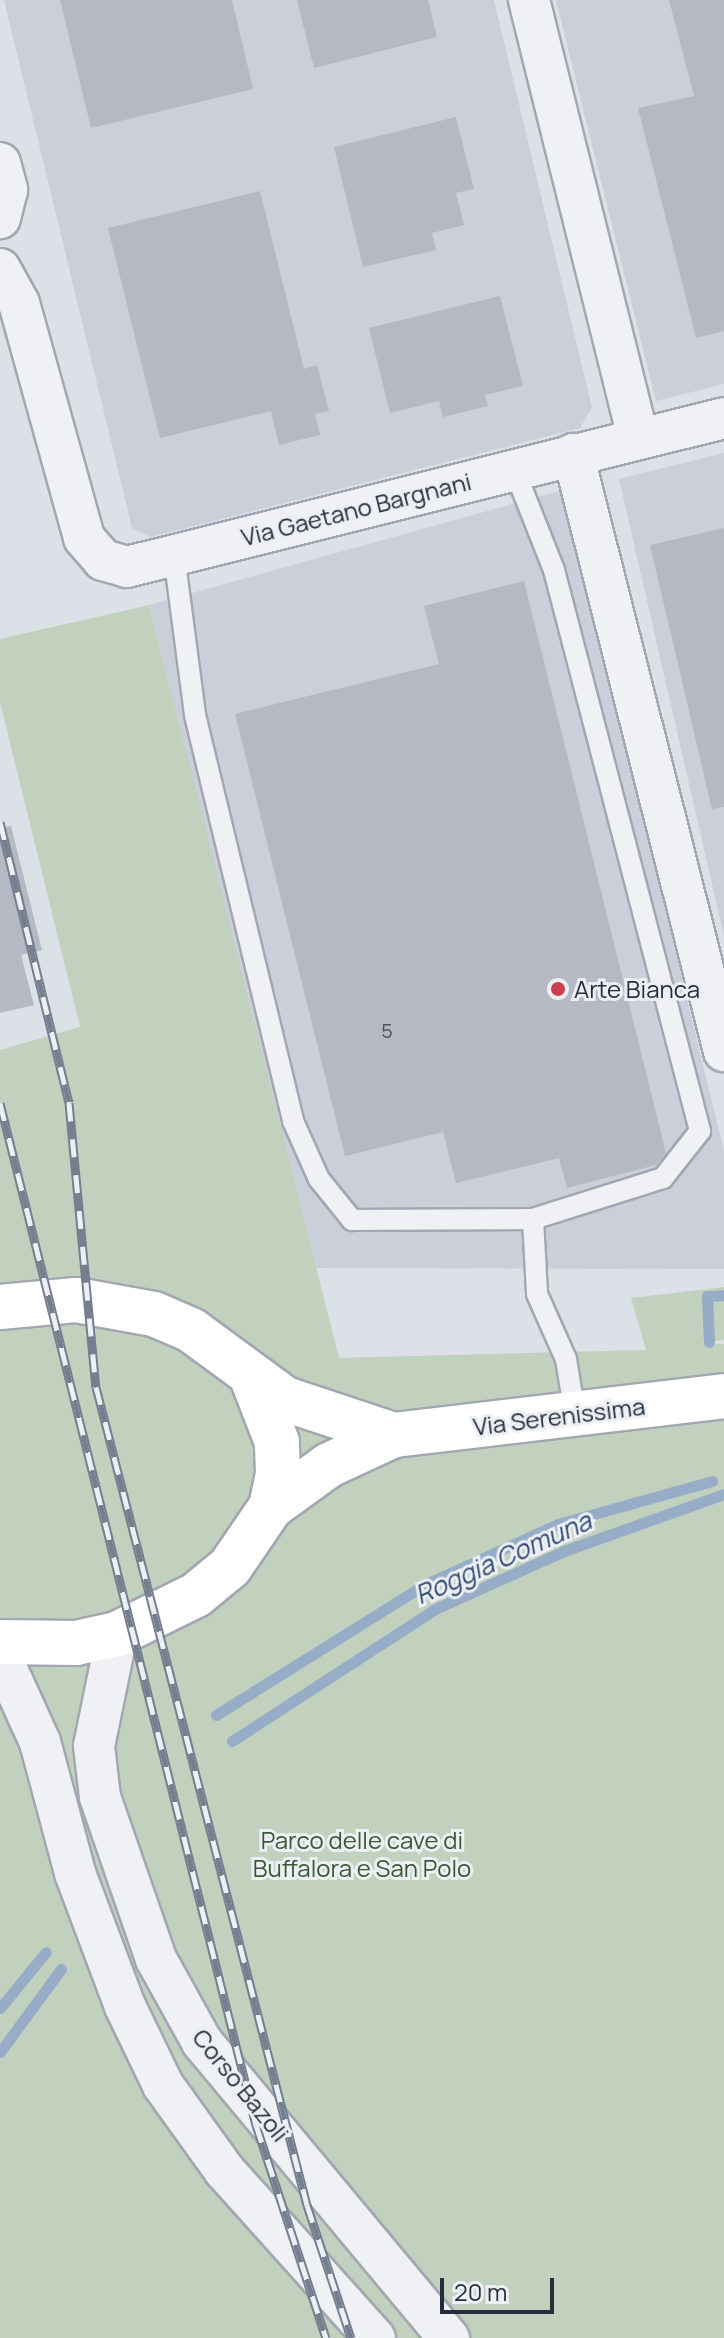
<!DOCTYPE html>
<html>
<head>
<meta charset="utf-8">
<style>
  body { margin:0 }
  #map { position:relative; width:724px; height:2338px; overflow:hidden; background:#dce0e7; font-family:Manrope,sans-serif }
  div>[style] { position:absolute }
  .built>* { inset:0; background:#cbcfd9 }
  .green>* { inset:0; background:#c2d1be }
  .stream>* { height:11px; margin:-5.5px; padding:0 5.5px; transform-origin:5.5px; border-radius:5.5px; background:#97adc7 }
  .building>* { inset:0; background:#b4b9c3 }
  .roads { filter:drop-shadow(2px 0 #a2a7b1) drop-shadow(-2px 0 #a2a7b1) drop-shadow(0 2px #a2a7b1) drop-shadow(0 -2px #a2a7b1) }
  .service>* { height:20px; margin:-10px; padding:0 10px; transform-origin:10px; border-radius:10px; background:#eff1f5 }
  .minor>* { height:40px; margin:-20px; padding:0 20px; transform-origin:20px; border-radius:20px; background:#eff1f5 }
  .secondary>* { height:44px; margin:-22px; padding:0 22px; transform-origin:22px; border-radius:22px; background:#fff }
  .rail>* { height:9px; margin-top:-4.5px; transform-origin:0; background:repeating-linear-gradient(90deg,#eceff4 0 18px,#767f90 0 36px); box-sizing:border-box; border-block:2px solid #767f90 }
  .dots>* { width:22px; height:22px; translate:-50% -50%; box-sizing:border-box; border:4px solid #eceff4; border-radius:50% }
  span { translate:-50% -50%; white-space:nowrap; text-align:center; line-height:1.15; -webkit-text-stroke:6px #eceff4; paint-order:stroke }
  .number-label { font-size:20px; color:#4a515e }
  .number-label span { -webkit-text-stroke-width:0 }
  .street-label { font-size:24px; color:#262e3d }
  .poi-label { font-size:24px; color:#262e3d }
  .left { translate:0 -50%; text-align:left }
  .park-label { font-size:24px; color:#395934 }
  .water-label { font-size:26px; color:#314b70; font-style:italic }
  .scale { position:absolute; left:440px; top:2278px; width:114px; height:36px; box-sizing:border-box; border:4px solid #262e3d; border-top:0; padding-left:10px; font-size:24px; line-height:28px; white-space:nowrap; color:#262e3d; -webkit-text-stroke:6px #eceff4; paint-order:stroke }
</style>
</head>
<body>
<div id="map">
  <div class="built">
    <i style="clip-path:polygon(4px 0,494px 0,592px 408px,580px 428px,150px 537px,132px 528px)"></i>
    <i style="clip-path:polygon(556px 0,724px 0,724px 384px,656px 401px)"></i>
    <i style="clip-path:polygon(724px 453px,724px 936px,619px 479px)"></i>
    <i style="clip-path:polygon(563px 490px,724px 1151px,724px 1269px,312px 1268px,149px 605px)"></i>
  </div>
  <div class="green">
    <i style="clip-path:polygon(149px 605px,339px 1358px,646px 1350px,631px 1298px,724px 1287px,724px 1340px,701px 1343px,724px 1344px,724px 2338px,0 2338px,0 1050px,80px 1027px,0 702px,0 639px)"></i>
  </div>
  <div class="stream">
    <i style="left:709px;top:1342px;width:46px;rotate:-92.5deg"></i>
    <i style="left:707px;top:1296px;width:17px;rotate:-3deg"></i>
    <i style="left:216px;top:1715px;width:245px;rotate:-32deg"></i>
    <i style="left:424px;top:1585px;width:147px;rotate:-24.5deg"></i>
    <i style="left:558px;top:1524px;width:160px;rotate:-15.6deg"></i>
    <i style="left:232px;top:1741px;width:242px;rotate:-33deg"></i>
    <i style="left:435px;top:1609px;width:141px;rotate:-24.2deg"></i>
    <i style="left:564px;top:1551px;width:170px;rotate:-19.6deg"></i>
    <i style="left:0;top:2008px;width:72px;rotate:-50.6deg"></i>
    <i style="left:0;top:2052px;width:103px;rotate:-53.7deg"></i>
  </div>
  <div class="building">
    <i style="clip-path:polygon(60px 0,232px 0,253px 89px,91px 128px)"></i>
    <i style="clip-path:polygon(297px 0,428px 0,437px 37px,314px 68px)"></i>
    <i style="clip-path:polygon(669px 0,724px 0,724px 331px,696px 338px,638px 108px,694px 96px)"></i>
    <i style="clip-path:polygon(456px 117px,474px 189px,456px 193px,464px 225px,432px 233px,436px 250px,363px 267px,334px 147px)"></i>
    <i style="clip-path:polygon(260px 191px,304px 369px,317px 365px,329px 411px,315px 414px,320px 435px,279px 445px,271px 411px,160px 438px,108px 228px)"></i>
    <i style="clip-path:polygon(500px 296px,523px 386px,485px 395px,488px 406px,443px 417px,439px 401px,390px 413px,369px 328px)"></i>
    <i style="clip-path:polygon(724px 528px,724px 807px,712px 809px,650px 545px)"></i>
    <i style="clip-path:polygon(524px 581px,666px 1153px,656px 1165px,567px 1188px,559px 1158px,456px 1183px,443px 1132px,345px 1156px,235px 714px,439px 664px,424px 606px)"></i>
    <i style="clip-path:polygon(11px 826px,42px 950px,21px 955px,34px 1005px,0 1013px,0 828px)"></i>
  </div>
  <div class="roads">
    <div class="service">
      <i style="left:514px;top:469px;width:109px;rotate:68.4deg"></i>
      <i style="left:554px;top:570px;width:580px;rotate:75.41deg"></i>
      <i style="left:700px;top:1131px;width:60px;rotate:128.2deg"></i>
      <i style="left:663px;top:1178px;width:136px;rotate:162.5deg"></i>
      <i style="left:174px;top:555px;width:161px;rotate:82.5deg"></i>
      <i style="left:195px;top:715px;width:418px;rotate:76.4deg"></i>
      <i style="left:293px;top:1121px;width:64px;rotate:65.9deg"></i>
      <i style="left:319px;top:1179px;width:53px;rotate:51.2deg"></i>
      <i style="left:352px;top:1220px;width:181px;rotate:-0.3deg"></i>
      <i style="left:533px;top:1219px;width:75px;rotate:86.9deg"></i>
      <i style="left:537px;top:1294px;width:71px;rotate:66deg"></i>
      <i style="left:566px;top:1359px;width:56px;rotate:80.7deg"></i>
    </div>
    <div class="minor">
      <i style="left:529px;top:0;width:450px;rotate:76deg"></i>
      <i style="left:0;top:163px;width:28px;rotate:75deg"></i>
      <i style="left:7px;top:190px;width:29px;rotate:104deg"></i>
      <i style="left:0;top:269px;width:39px;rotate:61deg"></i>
      <i style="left:19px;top:303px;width:244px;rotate:74.5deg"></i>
      <i style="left:84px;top:538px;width:29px;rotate:49deg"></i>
      <i style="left:103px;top:560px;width:25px;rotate:16deg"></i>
      <i style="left:127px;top:567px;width:615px;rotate:-14.01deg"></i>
      <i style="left:573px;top:454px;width:616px;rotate:75.81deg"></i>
      <i style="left:117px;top:1634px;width:114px;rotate:101.6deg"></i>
      <i style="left:94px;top:1746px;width:51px;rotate:83.3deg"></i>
      <i style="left:100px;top:1797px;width:171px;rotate:70.9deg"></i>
      <i style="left:156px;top:1959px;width:95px;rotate:61deg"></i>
      <i style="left:202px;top:2042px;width:386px;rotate:50.2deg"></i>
      <i style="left:0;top:1654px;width:97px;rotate:65.6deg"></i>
      <i style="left:40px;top:1742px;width:136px;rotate:75deg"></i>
      <i style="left:75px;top:1873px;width:142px;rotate:69.4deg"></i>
      <i style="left:125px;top:2006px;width:88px;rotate:64.3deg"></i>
      <i style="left:163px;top:2085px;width:105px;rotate:54.3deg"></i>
      <i style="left:224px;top:2170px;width:226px;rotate:48.1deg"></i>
    </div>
    <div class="secondary">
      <i style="left:0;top:1307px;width:76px;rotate:-5.3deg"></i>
      <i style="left:76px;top:1300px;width:79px;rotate:10.2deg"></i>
      <i style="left:154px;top:1314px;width:40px;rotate:23.4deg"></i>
      <i style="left:191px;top:1330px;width:117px;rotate:36.3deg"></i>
      <i style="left:285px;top:1399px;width:115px;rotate:18.3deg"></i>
      <i style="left:271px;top:1507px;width:72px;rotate:-35.9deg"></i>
      <i style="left:329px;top:1465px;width:72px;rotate:-24.8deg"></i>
      <i style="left:394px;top:1435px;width:332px;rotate:-6.7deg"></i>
      <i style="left:0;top:1642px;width:76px;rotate:0.8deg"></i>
      <i style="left:76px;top:1643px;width:42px;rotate:-12.4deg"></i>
      <i style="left:117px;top:1634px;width:88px;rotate:-26.3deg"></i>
      <i style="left:196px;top:1595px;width:44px;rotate:-39.5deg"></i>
      <i style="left:230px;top:1567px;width:73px;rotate:-55.7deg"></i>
      <i style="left:271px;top:1507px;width:34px;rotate:-78deg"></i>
      <i style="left:278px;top:1474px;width:32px;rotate:-92deg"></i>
      <i style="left:277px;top:1442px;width:66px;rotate:-111.2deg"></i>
    </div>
  </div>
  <div class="rail">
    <i style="left:0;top:822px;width:289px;rotate:76.2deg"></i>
    <i style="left:69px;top:1103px;width:285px;rotate:84.6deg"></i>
    <i style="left:96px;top:1387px;width:845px;rotate:75.54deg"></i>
    <i style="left:307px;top:2205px;width:140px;rotate:71.7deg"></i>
    <i style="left:0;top:1103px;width:1054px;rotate:75.94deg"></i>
    <i style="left:256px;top:2125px;width:224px;rotate:71.8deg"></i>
  </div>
  <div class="dots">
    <i style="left:558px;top:989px;background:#cd4050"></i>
  </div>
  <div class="number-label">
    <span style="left:387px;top:1030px">5</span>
  </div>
  <div class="street-label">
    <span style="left:356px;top:509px;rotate:-14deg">Via Gaetano Bargnani</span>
    <span style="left:559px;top:1416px;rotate:-7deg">Via Serenissima</span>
    <span style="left:241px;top:2085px;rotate:51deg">Corso Bazoli</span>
  </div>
  <div class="poi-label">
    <span class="left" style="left:574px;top:989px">Arte Bianca</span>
  </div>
  <div class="park-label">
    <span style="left:362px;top:1854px">Parco delle cave di<br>Buffalora e San Polo</span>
  </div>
  <div class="water-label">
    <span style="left:503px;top:1558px;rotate:-24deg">Roggia Comuna</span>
  </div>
  <div class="scale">20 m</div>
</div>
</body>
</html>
